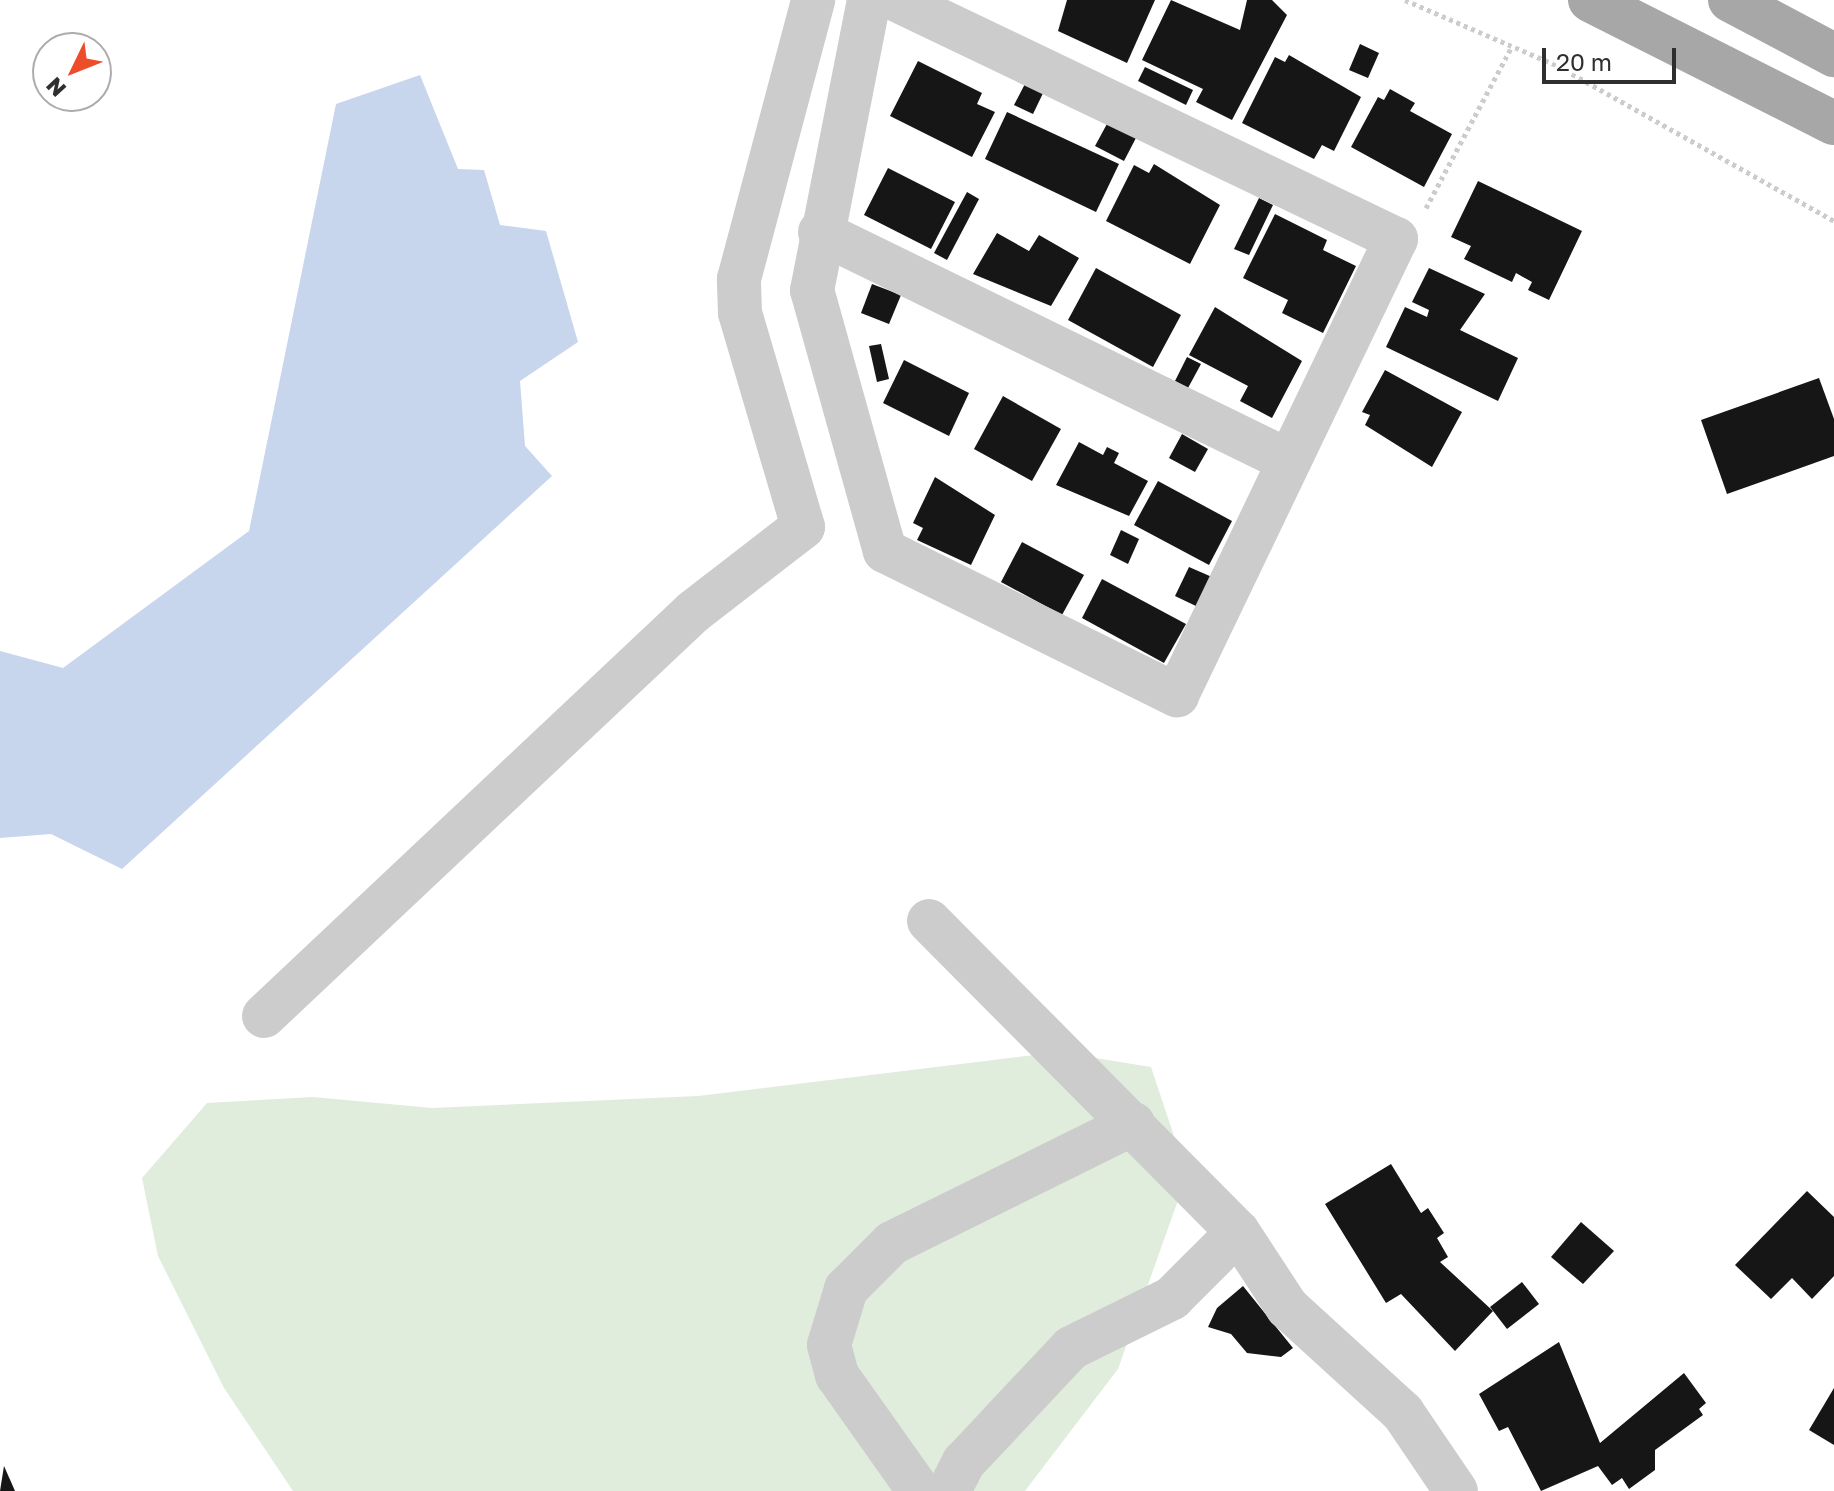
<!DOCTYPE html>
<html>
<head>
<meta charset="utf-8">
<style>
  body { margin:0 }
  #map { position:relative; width:1834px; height:1491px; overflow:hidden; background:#fff; font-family:"Golos Text",sans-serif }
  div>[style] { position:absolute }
  .green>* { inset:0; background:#e1eddc }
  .water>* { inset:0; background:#c7d5ed }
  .building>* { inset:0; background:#161616 }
  .path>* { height:5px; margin-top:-2.5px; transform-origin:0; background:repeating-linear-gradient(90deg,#ccc 0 4px,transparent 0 8px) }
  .minor>* { height:44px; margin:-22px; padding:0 22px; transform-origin:22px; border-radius:22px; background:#ccc }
  .major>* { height:44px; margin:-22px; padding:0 22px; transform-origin:22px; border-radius:22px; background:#a7a7a7 }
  span { translate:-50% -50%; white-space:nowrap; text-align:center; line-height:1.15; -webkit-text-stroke:8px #fff; paint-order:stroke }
  .north { position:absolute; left:32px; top:32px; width:80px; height:80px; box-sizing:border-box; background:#fff; border:2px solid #acacac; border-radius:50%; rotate:227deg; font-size:22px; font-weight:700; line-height:32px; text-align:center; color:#2f2f2f }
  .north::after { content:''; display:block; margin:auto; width:28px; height:36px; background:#ed4d2a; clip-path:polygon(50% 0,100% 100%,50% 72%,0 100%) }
  .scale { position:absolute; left:1542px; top:48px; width:134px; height:36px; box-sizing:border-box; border:4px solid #2f2f2f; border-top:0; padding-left:10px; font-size:24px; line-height:28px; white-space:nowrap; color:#2f2f2f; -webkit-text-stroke:6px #fff; paint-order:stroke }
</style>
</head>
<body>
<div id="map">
  <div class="green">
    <i style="clip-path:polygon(1058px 1052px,1151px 1067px,1187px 1175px,1118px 1369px,1025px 1491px,293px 1491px,224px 1388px,158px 1256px,142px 1178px,207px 1103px,313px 1097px,432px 1108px,698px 1096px)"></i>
  </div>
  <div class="water">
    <i style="clip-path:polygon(420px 75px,458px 169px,484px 170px,500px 225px,546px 231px,578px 342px,520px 381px,525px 446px,552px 476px,122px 869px,51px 834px,0 838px,0 651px,63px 668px,249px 531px,336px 104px)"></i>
  </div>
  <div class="building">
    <i style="clip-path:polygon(1067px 0,1155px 0,1127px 63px,1058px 31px)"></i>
    <i style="clip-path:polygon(1171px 0,1240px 30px,1247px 0,1272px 0,1287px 15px,1232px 120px,1196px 102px,1203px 89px,1142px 60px)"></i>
    <i style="clip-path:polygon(1360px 44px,1379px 53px,1368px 78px,1349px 70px)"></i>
    <i style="clip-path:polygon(1289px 55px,1361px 97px,1334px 151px,1322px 145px,1314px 159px,1242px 123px,1275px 57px,1285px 62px)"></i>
    <i style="clip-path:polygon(918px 61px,982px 93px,977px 104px,995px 112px,972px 157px,890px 116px)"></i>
    <i style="clip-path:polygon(1145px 67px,1193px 90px,1186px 105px,1138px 81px)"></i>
    <i style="clip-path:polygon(1028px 78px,1046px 87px,1033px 114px,1014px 105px)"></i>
    <i style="clip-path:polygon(1390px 89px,1415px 103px,1410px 111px,1452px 134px,1424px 187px,1351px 147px,1378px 97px,1384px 100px)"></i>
    <i style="clip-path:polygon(1007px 112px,1119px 164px,1096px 212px,985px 159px)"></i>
    <i style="clip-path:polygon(1108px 122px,1137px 136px,1124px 161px,1095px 146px)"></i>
    <i style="clip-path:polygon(1154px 164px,1220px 205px,1190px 264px,1106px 221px,1134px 165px,1149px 173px)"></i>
    <i style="clip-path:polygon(888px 168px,955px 202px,931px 249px,864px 215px)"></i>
    <i style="clip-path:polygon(1478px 181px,1582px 231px,1549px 300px,1528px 290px,1532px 282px,1516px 273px,1512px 282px,1464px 259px,1471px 246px,1451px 237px)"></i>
    <i style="clip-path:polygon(967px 192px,979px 199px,947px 260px,934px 253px)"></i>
    <i style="clip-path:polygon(1259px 198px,1273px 205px,1249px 255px,1234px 249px)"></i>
    <i style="clip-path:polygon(1275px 214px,1327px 240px,1323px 250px,1356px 266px,1323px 333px,1282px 313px,1288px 300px,1243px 278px)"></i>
    <i style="clip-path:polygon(997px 233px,1029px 251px,1039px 235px,1079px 258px,1051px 306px,973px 274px)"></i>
    <i style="clip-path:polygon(1096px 268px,1181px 315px,1153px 367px,1068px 320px)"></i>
    <i style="clip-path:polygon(1429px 268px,1485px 294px,1460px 330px,1518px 358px,1498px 401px,1386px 347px,1405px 307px,1427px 317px,1429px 310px,1412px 302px)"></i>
    <i style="clip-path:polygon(872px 284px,901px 295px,889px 324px,861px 313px)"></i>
    <i style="clip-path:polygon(1215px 307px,1302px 361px,1272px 418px,1240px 401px,1248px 386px,1189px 355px)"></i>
    <i style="clip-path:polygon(881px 344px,889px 379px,877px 382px,869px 346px)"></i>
    <i style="clip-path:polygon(1187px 357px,1201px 364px,1188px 388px,1175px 381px)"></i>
    <i style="clip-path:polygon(904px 360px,969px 393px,949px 436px,883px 403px)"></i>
    <i style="clip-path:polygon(1385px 370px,1462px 412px,1432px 467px,1365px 425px,1370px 415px,1362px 412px)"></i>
    <i style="clip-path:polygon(1819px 378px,1834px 419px,1834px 456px,1727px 494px,1701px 420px)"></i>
    <i style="clip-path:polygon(1003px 396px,1061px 429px,1032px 481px,974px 449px)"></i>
    <i style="clip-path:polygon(1182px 434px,1208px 449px,1195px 472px,1169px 458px)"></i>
    <i style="clip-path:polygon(1079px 442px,1103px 455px,1107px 447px,1119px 453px,1114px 463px,1148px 481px,1129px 516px,1056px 485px)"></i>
    <i style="clip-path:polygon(935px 477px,995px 515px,971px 565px,917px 540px,923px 528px,913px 523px)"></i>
    <i style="clip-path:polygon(1158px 481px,1232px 521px,1209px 565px,1134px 525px)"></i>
    <i style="clip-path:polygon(1121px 530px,1139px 539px,1128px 564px,1110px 555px)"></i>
    <i style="clip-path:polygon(1022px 542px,1084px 575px,1062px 615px,1001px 582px)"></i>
    <i style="clip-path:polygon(1189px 567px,1212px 577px,1198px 607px,1175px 596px)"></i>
    <i style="clip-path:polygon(1102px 579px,1186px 624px,1164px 663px,1082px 618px)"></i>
    <i style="clip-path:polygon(1391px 1164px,1421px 1213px,1428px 1208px,1444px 1233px,1437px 1238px,1448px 1257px,1440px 1262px,1493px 1311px,1455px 1351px,1401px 1294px,1386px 1303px,1325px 1204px)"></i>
    <i style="clip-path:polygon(1807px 1191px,1834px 1217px,1834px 1276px,1812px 1299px,1792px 1278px,1771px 1299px,1735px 1265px)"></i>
    <i style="clip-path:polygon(1581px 1222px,1614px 1251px,1583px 1284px,1551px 1257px)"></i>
    <i style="clip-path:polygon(1522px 1282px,1539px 1304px,1507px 1329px,1490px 1307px)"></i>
    <i style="clip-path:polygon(1243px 1286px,1293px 1348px,1281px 1357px,1247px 1353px,1231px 1334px,1208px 1327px,1217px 1308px)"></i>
    <i style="clip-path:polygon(1559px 1342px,1600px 1443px,1684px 1373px,1706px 1403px,1699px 1409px,1703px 1415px,1655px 1450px,1655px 1470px,1629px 1489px,1622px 1478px,1612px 1485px,1598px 1466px,1541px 1491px,1508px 1427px,1499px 1431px,1479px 1394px)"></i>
    <i style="clip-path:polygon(1834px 1388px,1834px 1445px,1809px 1430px)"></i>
    <i style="clip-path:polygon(4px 1466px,15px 1491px,0 1491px)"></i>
  </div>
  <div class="path">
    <i style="left:1405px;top:0;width:167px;rotate:23.3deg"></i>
    <i style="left:1558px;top:66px;width:317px;rotate:29.3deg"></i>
    <i style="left:1426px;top:208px;width:183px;rotate:-62deg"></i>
  </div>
  <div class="minor">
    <i style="left:869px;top:0;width:296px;rotate:101.1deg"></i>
    <i style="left:812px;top:290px;width:271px;rotate:74.4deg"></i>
    <i style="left:885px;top:551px;width:326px;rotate:26.3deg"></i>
    <i style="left:1177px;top:695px;width:506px;rotate:-64.35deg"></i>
    <i style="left:1396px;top:239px;width:553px;rotate:-154.41deg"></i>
    <i style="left:820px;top:232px;width:522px;rotate:26.03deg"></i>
    <i style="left:929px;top:921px;width:438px;rotate:45.2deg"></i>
    <i style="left:1238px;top:1232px;width:90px;rotate:56.8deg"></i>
    <i style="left:1287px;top:1307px;width:157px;rotate:42.4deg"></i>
    <i style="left:1403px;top:1413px;width:94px;rotate:55.8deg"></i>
    <i style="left:264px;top:1016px;width:589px;rotate:-43.28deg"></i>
    <i style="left:693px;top:612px;width:139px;rotate:-37.7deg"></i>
    <i style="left:803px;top:527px;width:223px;rotate:-106.4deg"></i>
    <i style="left:740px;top:313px;width:34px;rotate:-92deg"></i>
    <i style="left:739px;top:279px;width:289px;rotate:-75.1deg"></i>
    <i style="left:919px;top:1491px;width:142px;rotate:-125.3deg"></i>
    <i style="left:837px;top:1375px;width:31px;rotate:-105deg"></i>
    <i style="left:829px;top:1345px;width:59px;rotate:-73.1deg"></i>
    <i style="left:846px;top:1289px;width:65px;rotate:-45deg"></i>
    <i style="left:892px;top:1243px;width:269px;rotate:-26.3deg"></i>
    <i style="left:949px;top:1491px;width:33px;rotate:-63deg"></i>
    <i style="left:964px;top:1462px;width:156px;rotate:-46.8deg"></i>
    <i style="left:1071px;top:1348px;width:113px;rotate:-26.3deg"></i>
    <i style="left:1172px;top:1298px;width:93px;rotate:-45deg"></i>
  </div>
  <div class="major">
    <i style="left:1590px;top:0;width:273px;rotate:26.8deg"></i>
    <i style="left:1730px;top:0;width:118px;rotate:27.9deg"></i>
  </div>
  <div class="north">N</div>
  <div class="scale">20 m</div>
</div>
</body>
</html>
